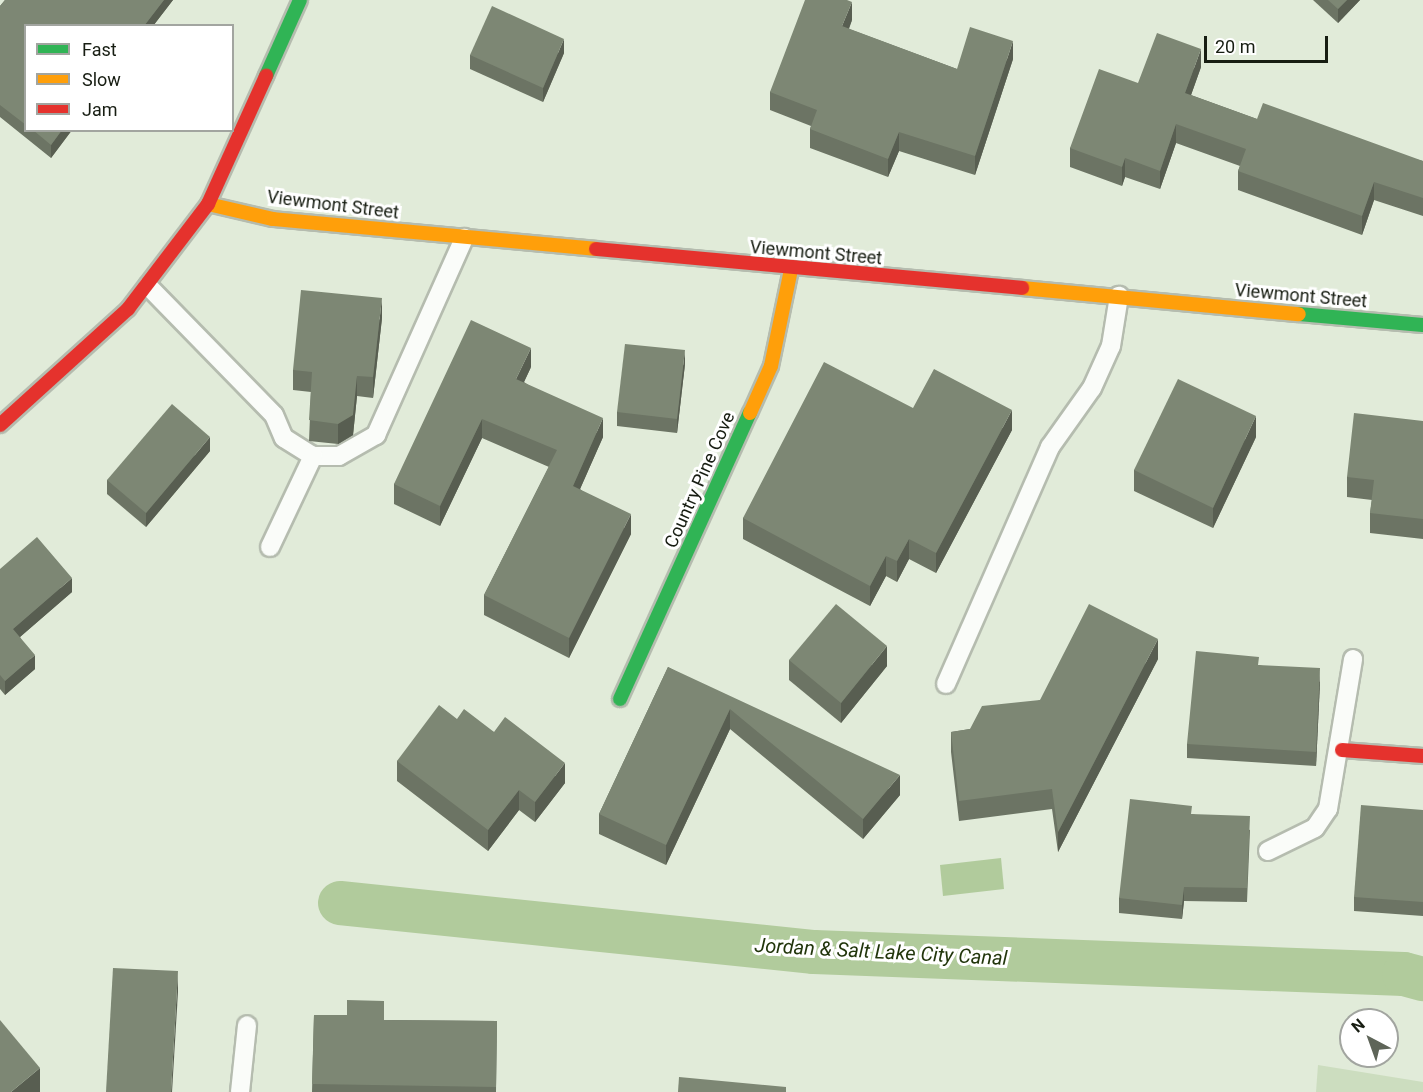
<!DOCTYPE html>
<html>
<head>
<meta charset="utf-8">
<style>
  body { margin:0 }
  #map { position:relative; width:1423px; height:1092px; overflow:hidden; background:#e1ebd9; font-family:Roboto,sans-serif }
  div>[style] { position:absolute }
  .green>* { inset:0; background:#ccddbf }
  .water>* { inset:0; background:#b1cb9c }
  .canal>* { height:44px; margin:-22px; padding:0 22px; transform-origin:22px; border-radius:22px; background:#b1cb9c }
  .roads { filter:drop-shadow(2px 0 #b5bcaf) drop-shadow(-2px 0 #b5bcaf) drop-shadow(0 2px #b5bcaf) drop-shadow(0 -2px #b5bcaf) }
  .lane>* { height:18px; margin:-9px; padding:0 9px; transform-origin:9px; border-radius:9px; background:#fafcf9 }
  .fast>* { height:14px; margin:-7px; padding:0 7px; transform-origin:7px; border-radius:7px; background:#30b455 }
  .slow>* { height:14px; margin:-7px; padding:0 7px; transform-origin:7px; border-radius:7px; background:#ff9f0a }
  .jam>* { height:14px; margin:-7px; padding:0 7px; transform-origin:7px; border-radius:7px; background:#e5322d }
  .wall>* { inset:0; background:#6c7464 }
  .shaded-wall>* { inset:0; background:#585e51 }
  .building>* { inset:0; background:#7d8774 }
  span { translate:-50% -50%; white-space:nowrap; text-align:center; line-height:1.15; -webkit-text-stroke:6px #fff; paint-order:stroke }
  .street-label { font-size:18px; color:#171d12 }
  .water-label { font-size:20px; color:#22360c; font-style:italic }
  .legend { position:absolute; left:24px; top:24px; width:210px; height:108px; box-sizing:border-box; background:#fff; border:2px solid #a2a5a0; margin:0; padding:8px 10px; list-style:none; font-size:18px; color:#171d12 }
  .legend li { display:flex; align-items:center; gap:12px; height:30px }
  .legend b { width:30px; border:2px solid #a2a5a0 }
  .north { position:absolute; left:1339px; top:1008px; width:60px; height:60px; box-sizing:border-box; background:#fff; border:2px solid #a2a5a0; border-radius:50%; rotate:319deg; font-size:16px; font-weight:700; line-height:24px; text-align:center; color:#171d12 }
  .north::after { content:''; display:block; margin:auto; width:21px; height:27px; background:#5e6558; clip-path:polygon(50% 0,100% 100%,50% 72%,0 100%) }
  .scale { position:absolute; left:1204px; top:36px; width:124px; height:27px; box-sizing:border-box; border:3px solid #171d12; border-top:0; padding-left:8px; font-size:18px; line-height:21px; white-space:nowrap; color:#171d12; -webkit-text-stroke:4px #fff; paint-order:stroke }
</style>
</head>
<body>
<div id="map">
  <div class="green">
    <i style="clip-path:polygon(1318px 1065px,1423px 1082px,1423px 1092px,1316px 1092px)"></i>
  </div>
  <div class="water">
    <i style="clip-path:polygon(1001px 858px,1004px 889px,943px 896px,940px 865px)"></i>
  </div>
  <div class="canal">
    <i style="left:340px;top:903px;width:477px;rotate:5.9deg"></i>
    <i style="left:814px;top:952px;width:590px;rotate:2.14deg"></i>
    <i style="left:1404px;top:974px;width:20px;rotate:15deg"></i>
  </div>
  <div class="roads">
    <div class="lane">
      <i style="left:148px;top:286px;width:180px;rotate:45.7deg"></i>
      <i style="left:274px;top:415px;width:25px;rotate:67deg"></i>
      <i style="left:284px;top:438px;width:34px;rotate:32deg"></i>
      <i style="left:313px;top:456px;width:26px"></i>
      <i style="left:339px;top:456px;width:43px;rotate:-29.6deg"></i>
      <i style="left:376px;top:435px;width:216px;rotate:-65.9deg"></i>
      <i style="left:270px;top:547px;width:101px;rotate:-64.7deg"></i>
      <i style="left:946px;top:684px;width:259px;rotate:-66.3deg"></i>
      <i style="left:1050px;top:447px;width:72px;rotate:-54.6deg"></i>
      <i style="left:1092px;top:388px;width:46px;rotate:-65.7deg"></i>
      <i style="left:1111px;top:346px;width:51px;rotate:-80.9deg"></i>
      <i style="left:1268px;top:851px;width:52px;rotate:-26.1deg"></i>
      <i style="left:1315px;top:828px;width:23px;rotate:-56deg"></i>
      <i style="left:1328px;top:809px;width:152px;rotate:-80.5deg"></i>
      <i style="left:240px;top:1092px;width:67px;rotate:-84deg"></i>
    </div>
    <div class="fast">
      <i style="left:266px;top:76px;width:83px;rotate:-65.9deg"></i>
      <i style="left:1299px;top:314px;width:124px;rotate:5.1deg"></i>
      <i style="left:620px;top:699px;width:314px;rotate:-65.6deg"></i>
    </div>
    <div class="slow">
      <i style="left:208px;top:204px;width:67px;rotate:13deg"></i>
      <i style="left:273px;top:219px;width:324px;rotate:5.3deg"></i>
      <i style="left:1022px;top:288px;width:278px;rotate:5.4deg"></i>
      <i style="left:750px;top:413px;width:51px;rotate:-65.9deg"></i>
      <i style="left:771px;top:366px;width:99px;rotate:-78.3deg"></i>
    </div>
    <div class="jam">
      <i style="left:596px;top:249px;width:428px;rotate:5.2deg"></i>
      <i style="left:0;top:425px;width:173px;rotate:-42.2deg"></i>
      <i style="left:128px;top:309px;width:132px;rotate:-52.7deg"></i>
      <i style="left:208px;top:204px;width:141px;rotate:-65.6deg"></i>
      <i style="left:1342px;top:750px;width:81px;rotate:4.2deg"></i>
    </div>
  </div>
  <div class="wall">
    <i style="clip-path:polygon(5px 0,173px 0,153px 26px,26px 26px,26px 130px,72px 130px,51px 158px,0 117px,0 6px)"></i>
    <i style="clip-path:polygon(1313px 0,1360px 0,1338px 23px)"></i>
    <i style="clip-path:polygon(852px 20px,849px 29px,957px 69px,1013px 59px,975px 175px,899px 151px,888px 177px,810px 148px,810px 129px,811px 126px,770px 110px,770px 92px)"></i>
    <i style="clip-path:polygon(564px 53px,543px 102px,470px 69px,470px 55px)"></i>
    <i style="clip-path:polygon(1201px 67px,1191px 95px,1257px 119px,1423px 161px,1423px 216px,1374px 200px,1362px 235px,1238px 190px,1238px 171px,1240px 166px,1176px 143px,1160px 189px,1125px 177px,1122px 186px,1070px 167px,1070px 148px,1138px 83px)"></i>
    <i style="clip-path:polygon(382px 318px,373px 398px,357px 396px,353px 435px,338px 444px,309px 441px,311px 392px,293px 390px,293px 370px)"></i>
    <i style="clip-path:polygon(685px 364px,677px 433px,617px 426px,617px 412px)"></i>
    <i style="clip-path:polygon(531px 367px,524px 382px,603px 437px,580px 489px,631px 534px,569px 658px,484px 615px,484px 595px,549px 467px,482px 438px,440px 526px,394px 504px,394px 484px)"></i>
    <i style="clip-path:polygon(913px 408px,1012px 430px,936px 573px,909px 559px,897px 582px,886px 576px,870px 606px,743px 539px,743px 518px)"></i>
    <i style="clip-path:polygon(1423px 421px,1423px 539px,1370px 533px,1370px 513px,1372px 500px,1347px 497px,1347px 477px)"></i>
    <i style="clip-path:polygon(1256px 437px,1213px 528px,1134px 491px,1134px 470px)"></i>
    <i style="clip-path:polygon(210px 451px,146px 527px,107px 494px,107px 480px)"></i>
    <i style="clip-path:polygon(0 569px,72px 592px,20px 637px,35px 669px,5px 695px,0 689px)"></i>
    <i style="clip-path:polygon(1158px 659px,1058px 852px,1052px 809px,959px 821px,951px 752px,951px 732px,970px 729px,1040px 700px)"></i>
    <i style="clip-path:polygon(789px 660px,887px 666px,841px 723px,789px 680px)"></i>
    <i style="clip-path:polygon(1259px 665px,1320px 682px,1316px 766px,1187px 758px,1187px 744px)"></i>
    <i style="clip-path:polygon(668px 667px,900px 795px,863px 839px,730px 729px,666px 865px,599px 834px,599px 814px)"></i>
    <i style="clip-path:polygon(457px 719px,494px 732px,565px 783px,535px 822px,519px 810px,488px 851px,397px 781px,397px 761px)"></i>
    <i style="clip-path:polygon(1423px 810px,1423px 916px,1354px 911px,1354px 897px)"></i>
    <i style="clip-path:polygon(1192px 814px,1250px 830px,1247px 902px,1184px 901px,1182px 919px,1119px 913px,1119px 898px)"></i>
    <i style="clip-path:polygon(314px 1015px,384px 1020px,497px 1021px,496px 1092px,312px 1092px)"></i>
  </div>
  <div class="shaded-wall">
    <i style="clip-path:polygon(164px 0,173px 0,153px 26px,144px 26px)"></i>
    <i style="clip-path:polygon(1347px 0,1360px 0,1338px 23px,1338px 9px)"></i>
    <i style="clip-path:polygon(852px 2px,852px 20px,842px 45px,842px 26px)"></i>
    <i style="clip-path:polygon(564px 39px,564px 53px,543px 102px,543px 88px)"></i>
    <i style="clip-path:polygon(1013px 41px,1013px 59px,975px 175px,975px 156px)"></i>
    <i style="clip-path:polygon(1201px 49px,1201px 67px,1185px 112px,1185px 93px)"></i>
    <i style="clip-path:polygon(1176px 124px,1176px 143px,1160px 189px,1160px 171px)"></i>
    <i style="clip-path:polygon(62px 130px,72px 130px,51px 158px,51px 145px)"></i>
    <i style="clip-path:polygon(899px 132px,899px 151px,888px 177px,888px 159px)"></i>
    <i style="clip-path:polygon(1125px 158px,1125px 177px,1122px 186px,1122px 167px)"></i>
    <i style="clip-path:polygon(1374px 182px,1374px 200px,1362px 235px,1362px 216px)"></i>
    <i style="clip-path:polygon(382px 298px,382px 318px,373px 398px,373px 377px)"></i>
    <i style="clip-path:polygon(531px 348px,531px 367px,516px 399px,516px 379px)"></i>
    <i style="clip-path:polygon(685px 350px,685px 364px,677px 433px,677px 419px)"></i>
    <i style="clip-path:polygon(357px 376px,357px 396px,353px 435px,338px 444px,338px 424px)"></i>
    <i style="clip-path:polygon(1012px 410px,1012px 430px,936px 573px,936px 553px)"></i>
    <i style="clip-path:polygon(1256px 416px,1256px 437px,1213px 528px,1213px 508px)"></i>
    <i style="clip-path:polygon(603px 418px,603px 437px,573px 505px,573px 486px)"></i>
    <i style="clip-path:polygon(482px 419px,482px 438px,440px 526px,440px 506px)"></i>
    <i style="clip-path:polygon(210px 437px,210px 451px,146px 527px,146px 513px)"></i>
    <i style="clip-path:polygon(631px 514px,631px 534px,569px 658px,569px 638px)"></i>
    <i style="clip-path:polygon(909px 539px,909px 559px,897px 582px,897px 561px)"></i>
    <i style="clip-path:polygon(886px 556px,886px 576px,870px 606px,870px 586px)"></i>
    <i style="clip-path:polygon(72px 578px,72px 592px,13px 643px,13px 629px)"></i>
    <i style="clip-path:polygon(1158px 639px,1158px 659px,1058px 852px,1058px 832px)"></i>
    <i style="clip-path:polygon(887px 646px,887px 666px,841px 723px,841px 703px)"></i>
    <i style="clip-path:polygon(35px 655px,35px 669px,5px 695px,5px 681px)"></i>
    <i style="clip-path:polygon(1320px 668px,1320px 682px,1316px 766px,1316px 752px)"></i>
    <i style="clip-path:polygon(730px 709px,730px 729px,666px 865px,666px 845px)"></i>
    <i style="clip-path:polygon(565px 763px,565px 783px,535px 822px,535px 802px)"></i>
    <i style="clip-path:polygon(900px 775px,900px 795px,863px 839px,863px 819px)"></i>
    <i style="clip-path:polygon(519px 790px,519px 810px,488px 851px,488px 830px)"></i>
    <i style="clip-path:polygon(1184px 887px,1184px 901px,1182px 919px,1182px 905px)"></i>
    <i style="clip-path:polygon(178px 971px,178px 992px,172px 1092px,171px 1092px)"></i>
    <i style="clip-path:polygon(40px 1068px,40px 1092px,11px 1092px)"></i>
  </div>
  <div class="building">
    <i style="clip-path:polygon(5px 0,164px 0,144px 26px,26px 26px,26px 125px,0 105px,0 6px)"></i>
    <i style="clip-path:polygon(805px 0,847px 0,852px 2px,842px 26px,957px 69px,970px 27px,1013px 41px,975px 156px,899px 132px,888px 159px,810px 129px,817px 110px,770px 92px)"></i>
    <i style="clip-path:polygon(1328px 0,1347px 0,1338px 9px)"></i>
    <i style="clip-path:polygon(492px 6px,564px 39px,543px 88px,470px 55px)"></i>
    <i style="clip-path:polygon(1157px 33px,1201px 49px,1185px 93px,1257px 119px,1263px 103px,1423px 161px,1423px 198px,1374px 182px,1362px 216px,1238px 171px,1246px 149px,1176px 124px,1160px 171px,1125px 158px,1122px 167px,1070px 148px,1099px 69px,1138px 83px)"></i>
    <i style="clip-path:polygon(33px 130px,62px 130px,51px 145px)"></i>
    <i style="clip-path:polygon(301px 290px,382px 298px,373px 377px,357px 376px,353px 415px,338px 424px,309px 420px,312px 372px,293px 370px)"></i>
    <i style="clip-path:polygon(471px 320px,531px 348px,516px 379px,603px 418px,573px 486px,631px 514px,569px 638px,484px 595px,557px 450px,482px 419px,440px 506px,394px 484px)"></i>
    <i style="clip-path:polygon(625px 344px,685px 350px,677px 419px,617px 412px)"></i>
    <i style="clip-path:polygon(824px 362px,913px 408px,934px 369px,1012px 410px,936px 553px,909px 539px,897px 561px,886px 556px,870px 586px,743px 518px)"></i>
    <i style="clip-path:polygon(1178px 379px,1256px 416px,1213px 508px,1134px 470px)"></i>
    <i style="clip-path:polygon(172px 404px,210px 437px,146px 513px,107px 480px)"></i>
    <i style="clip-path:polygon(1354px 413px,1423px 421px,1423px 519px,1370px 513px,1374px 480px,1347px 477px)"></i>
    <i style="clip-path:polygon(37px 537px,72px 578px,13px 629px,35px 655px,5px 681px,0 675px,0 569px)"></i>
    <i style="clip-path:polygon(836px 604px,887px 646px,841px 703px,789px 660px)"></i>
    <i style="clip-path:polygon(1089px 604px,1158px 639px,1058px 832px,1052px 789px,959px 801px,951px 732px,970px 729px,982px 706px,1040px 700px)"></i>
    <i style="clip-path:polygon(1196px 651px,1259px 657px,1258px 665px,1320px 668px,1316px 752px,1187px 744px)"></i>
    <i style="clip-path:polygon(668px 667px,900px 775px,863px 819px,730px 709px,666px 845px,599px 814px)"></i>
    <i style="clip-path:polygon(439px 705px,457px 719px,464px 709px,494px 732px,505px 717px,565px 763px,535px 802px,519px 790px,488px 830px,397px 761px)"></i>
    <i style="clip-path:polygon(1130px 799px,1192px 806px,1191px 814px,1250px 816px,1247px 888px,1184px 887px,1182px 905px,1119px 898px)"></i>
    <i style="clip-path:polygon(1361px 805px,1423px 810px,1423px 902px,1354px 897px)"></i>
    <i style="clip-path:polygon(113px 968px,178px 971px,171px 1092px,106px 1092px)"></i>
    <i style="clip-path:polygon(347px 1000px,384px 1001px,384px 1020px,497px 1021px,496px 1087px,312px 1084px,314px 1015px,347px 1015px)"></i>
    <i style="clip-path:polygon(0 1020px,40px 1068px,11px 1092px,0 1092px)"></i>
    <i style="clip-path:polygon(679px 1077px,786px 1087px,786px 1092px,678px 1092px)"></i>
  </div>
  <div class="street-label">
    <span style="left:333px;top:205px;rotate:7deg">Viewmont Street</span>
    <span style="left:816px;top:253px;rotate:5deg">Viewmont Street</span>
    <span style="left:1301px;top:296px;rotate:5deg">Viewmont Street</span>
    <span style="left:700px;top:480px;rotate:-66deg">Country Pine Cove</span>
  </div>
  <div class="water-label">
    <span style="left:881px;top:952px;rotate:3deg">Jordan &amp; Salt Lake City Canal</span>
  </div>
  <ul class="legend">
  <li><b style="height:8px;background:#30b455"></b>Fast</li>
  <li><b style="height:8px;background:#ff9f0a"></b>Slow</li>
  <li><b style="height:8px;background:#e5322d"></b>Jam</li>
  </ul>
  <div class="north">N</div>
  <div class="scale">20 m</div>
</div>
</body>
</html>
